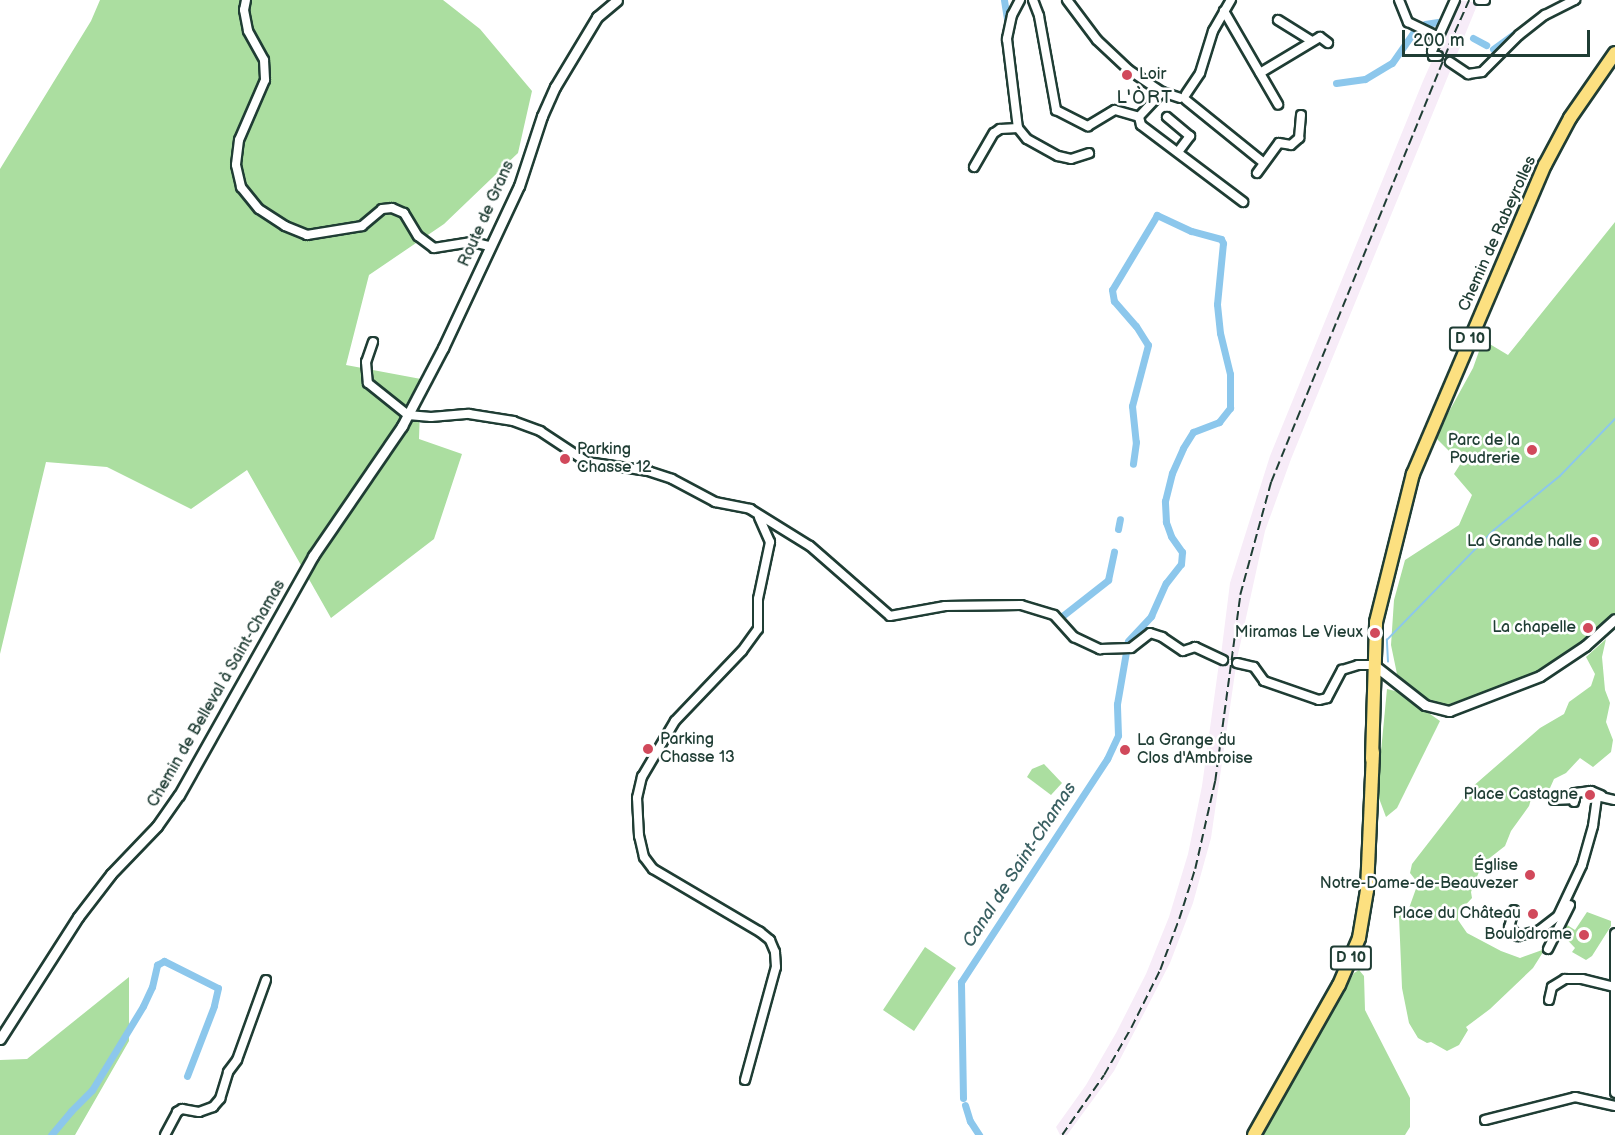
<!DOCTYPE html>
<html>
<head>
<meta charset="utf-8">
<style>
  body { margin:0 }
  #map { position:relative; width:1615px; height:1135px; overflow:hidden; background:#fff; font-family:"Balsamiq Sans",sans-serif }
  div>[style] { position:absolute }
  .built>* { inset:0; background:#f7ecf8 }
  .green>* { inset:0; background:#abdea0 }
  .stream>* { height:1.5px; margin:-0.75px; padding:0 0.75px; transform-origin:0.75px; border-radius:0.75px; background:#8cc7ec }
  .canal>* { height:7px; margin:-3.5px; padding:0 3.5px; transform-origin:3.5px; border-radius:3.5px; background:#8cc7ec }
  .roads { filter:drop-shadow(2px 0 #1f3d34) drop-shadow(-2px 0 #1f3d34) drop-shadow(0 2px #1f3d34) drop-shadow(0 -2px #1f3d34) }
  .minor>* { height:8px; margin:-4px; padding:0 4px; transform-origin:4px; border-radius:4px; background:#fff }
  .tertiary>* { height:9px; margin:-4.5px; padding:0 4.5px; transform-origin:4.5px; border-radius:4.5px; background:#fff }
  .primary>* { height:12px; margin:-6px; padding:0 6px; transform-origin:6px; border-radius:6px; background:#fce080 }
  .rail>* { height:1.5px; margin-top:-0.75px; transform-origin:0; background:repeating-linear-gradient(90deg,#1f3d34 0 9px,transparent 0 13.5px) }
  .dots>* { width:16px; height:16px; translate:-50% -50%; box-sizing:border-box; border:3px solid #fff; border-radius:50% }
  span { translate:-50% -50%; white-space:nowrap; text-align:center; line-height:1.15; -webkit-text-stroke:5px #fff; paint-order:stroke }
  .shield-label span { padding:2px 4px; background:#fff; border:2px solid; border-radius:4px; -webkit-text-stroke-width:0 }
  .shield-label { font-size:15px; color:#1f3d34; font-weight:700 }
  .poi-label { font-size:16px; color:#1f3d34 }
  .left { translate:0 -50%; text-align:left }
  .right { translate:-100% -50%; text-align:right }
  .street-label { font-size:16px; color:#1f3d34 }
  .neighbourhood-label { font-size:18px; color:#1f3d34; letter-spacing:1.5px }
  .water-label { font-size:18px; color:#3a6062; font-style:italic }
  .scale { position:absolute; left:1402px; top:30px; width:188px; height:27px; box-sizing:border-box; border:3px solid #1f3d34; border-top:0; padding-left:8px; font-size:18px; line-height:21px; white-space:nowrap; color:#1f3d34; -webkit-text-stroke:4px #fff; paint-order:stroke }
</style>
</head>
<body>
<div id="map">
  <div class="built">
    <i style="clip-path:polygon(1459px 0,1478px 3px,1291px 459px,1265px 531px,1237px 659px,1221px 655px,1230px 583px,1270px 456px,1423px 81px)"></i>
    <i style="clip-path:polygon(1219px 663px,1236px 666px,1211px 838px,1193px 903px,1170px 963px,1114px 1071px,1067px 1135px,1060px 1135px,1056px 1127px,1086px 1085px,1116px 1033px,1146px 974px,1169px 917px,1188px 854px,1202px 786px)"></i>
  </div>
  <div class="green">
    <i style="clip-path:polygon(100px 0,443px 0,480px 29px,532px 91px,518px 153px,444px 224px,369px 275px,346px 365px,421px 379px,419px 439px,462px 454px,434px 539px,331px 618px,247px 470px,191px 509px,107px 467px,46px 462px,0 654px,0 169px,91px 21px)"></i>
    <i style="clip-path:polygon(1615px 222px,1615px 616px,1591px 638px,1552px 667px,1447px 705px,1424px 698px,1397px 674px,1391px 645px,1394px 600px,1405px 560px,1459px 525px,1472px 495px,1454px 474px,1461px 463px,1435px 437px,1473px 368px,1483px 340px,1508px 355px)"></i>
    <i style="clip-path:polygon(1606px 639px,1602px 657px,1605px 690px,1610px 703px,1606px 722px,1613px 740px,1611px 752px,1593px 767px,1580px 758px,1566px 773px,1554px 779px,1550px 788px,1532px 796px,1529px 806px,1511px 831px,1505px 846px,1482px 864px,1471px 892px,1472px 898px,1458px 913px,1458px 920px,1467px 933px,1501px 951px,1520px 958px,1545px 949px,1533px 968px,1490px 1009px,1466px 1027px,1468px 1030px,1459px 1045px,1447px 1051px,1431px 1042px,1427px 1043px,1418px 1038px,1409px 1023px,1402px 988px,1399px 916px,1408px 911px,1418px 883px,1410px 873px,1412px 864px,1471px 788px,1540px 728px,1564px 714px,1569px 702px,1591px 686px,1595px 674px,1586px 657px)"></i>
    <i style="clip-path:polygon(1387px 689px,1399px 692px,1440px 721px,1397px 808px,1386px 817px,1377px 793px)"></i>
    <i style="clip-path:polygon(1044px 764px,1062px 783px,1051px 795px,1027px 777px,1032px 769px)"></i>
    <i style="clip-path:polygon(1587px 912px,1611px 921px,1611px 926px,1592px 956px,1586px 960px,1572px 952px,1575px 948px,1560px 932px,1564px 923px,1575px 930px)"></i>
    <i style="clip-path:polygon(925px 947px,956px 968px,914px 1031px,883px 1010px)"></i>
    <i style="clip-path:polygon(1359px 970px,1364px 976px,1365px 1010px,1410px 1098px,1410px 1127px,1405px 1135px,1261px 1135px,1354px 973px)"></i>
    <i style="clip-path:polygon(129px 977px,129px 1041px,75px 1135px,0 1135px,0 1060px,27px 1059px)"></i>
  </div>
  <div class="stream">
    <i style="left:1388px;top:662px;width:22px;rotate:-93deg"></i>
    <i style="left:1387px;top:640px;width:153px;rotate:-45.8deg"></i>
    <i style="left:1494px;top:530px;width:85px;rotate:-39.3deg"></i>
    <i style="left:1560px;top:476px;width:79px;rotate:-46deg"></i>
  </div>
  <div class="canal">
    <i style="left:1004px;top:0;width:19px;rotate:81deg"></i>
    <i style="left:1425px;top:24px;width:13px;rotate:-9deg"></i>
    <i style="left:1473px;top:38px;width:15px;rotate:28deg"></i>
    <i style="left:1493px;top:49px;width:58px;rotate:-35.9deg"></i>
    <i style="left:1336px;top:83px;width:29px;rotate:-8deg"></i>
    <i style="left:1365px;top:79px;width:31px;rotate:-31deg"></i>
    <i style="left:1392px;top:63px;width:40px;rotate:-55.1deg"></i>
    <i style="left:1118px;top:529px;width:10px;rotate:-79deg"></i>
    <i style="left:1061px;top:617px;width:60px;rotate:-38.2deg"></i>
    <i style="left:1108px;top:580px;width:29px;rotate:-78deg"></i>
    <i style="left:1128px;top:641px;width:34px;rotate:-47deg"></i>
    <i style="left:1151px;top:616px;width:36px;rotate:-66deg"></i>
    <i style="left:1166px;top:583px;width:24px;rotate:-52deg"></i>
    <i style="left:1181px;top:564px;width:12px;rotate:-85deg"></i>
    <i style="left:1182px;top:552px;width:19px;rotate:-125deg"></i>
    <i style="left:1171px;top:536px;width:15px;rotate:-110deg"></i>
    <i style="left:1166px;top:522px;width:21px;rotate:-93deg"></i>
    <i style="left:1165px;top:501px;width:29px;rotate:-76deg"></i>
    <i style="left:1172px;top:473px;width:27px;rotate:-66deg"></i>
    <i style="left:1183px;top:448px;width:19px;rotate:-58deg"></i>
    <i style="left:1193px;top:432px;width:28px;rotate:-21deg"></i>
    <i style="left:1219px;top:422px;width:18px;rotate:-52deg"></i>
    <i style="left:1230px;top:408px;width:34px;rotate:-90deg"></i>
    <i style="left:1230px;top:374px;width:42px;rotate:-103.7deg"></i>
    <i style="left:1220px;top:333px;width:29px;rotate:-96deg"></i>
    <i style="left:1217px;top:304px;width:61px;rotate:-84.4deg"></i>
    <i style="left:1223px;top:243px;width:4px;rotate:-117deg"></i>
    <i style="left:1221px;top:239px;width:31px;rotate:-165deg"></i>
    <i style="left:1191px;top:231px;width:38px;rotate:-155deg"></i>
    <i style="left:1157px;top:215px;width:87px;rotate:121deg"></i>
    <i style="left:1112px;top:290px;width:11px;rotate:80deg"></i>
    <i style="left:1114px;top:301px;width:33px;rotate:49deg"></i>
    <i style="left:1136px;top:326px;width:22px;rotate:58deg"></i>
    <i style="left:1148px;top:345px;width:63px;rotate:104.7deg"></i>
    <i style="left:1132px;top:406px;width:36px;rotate:84deg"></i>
    <i style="left:1136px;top:442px;width:22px;rotate:98deg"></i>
    <i style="left:963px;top:1098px;width:116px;rotate:-91deg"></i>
    <i style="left:961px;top:982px;width:267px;rotate:-56.8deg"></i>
    <i style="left:1107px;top:759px;width:26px;rotate:-65deg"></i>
    <i style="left:1118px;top:735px;width:31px;rotate:-92deg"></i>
    <i style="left:1117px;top:704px;width:53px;rotate:-80.2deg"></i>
    <i style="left:965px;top:1105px;width:17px;rotate:73deg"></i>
    <i style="left:970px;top:1121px;width:17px;rotate:57deg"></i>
    <i style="left:51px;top:1135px;width:31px;rotate:-50deg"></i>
    <i style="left:71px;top:1111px;width:30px;rotate:-45deg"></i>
    <i style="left:92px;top:1090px;width:98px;rotate:-58.7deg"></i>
    <i style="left:143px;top:1006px;width:21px;rotate:-65deg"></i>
    <i style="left:152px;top:987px;width:23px;rotate:-77deg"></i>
    <i style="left:157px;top:965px;width:8px;rotate:-30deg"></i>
    <i style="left:164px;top:961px;width:60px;rotate:26.6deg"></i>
    <i style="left:218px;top:988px;width:18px;rotate:103deg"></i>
    <i style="left:214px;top:1006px;width:75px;rotate:111.1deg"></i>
  </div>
  <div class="roads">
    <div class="minor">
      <i style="left:246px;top:0;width:10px;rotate:101deg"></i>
      <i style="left:244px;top:10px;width:21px;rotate:79deg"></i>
      <i style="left:248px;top:31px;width:33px;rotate:61deg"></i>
      <i style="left:264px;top:60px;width:20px;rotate:87deg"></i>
      <i style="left:265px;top:80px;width:65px;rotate:113.4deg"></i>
      <i style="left:239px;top:140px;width:25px;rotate:97deg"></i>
      <i style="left:236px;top:165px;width:23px;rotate:77deg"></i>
      <i style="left:241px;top:187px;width:28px;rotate:51deg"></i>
      <i style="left:259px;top:209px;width:31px;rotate:33deg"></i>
      <i style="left:285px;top:226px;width:24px;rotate:22deg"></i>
      <i style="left:307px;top:235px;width:56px;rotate:-9.3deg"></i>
      <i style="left:362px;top:226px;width:26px;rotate:-40deg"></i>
      <i style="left:382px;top:209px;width:10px;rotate:-6deg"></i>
      <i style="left:392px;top:208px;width:13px;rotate:23deg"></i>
      <i style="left:404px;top:213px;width:27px;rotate:59deg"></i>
      <i style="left:418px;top:236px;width:20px;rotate:37deg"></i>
      <i style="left:434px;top:248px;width:38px;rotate:-9deg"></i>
      <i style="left:472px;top:242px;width:18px;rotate:13deg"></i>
      <i style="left:1020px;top:0;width:17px;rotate:118deg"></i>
      <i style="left:1012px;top:15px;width:25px;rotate:102deg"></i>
      <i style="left:1007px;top:39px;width:90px;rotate:83deg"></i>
      <i style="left:1018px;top:128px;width:14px;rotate:51deg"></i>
      <i style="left:1027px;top:139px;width:35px;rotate:29deg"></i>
      <i style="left:1058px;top:156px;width:13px;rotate:13deg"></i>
      <i style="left:1071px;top:159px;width:19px;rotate:-18deg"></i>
      <i style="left:1033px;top:0;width:17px;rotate:69deg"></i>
      <i style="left:1039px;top:16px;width:96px;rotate:79.7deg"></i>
      <i style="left:1056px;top:110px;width:36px;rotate:27deg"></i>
      <i style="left:1088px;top:126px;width:31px;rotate:-31deg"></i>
      <i style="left:1115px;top:110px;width:25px;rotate:16deg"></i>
      <i style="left:1067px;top:0;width:50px;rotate:53.1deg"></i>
      <i style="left:1097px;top:40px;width:44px;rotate:43.2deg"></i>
      <i style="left:1129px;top:70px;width:40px;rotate:34deg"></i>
      <i style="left:1162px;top:92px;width:19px;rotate:18deg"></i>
      <i style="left:1399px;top:0;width:24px;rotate:68deg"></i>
      <i style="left:1408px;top:22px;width:30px;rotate:26deg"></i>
      <i style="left:1435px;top:35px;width:5px;rotate:79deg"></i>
      <i style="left:1479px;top:0;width:6px"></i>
      <i style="left:1224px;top:11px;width:108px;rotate:59.9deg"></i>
      <i style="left:1278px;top:20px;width:40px;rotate:32deg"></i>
      <i style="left:1438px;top:56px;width:5px;rotate:180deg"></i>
      <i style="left:1433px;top:56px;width:5px;rotate:-101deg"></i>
      <i style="left:1432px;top:51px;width:56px;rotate:-65.7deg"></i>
      <i style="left:1450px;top:62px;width:22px;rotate:34deg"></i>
      <i style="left:1468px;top:74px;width:14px;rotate:-8deg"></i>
      <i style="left:1482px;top:72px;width:52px;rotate:-45deg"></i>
      <i style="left:1519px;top:35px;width:33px;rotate:-38deg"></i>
      <i style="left:1545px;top:15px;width:34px;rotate:-27deg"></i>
      <i style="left:1260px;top:73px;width:70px;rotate:-31deg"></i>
      <i style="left:1320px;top:37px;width:10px;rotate:37deg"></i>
      <i style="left:1162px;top:92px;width:34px;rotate:133deg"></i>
      <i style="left:1139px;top:117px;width:8px;rotate:76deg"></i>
      <i style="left:1141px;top:125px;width:128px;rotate:37deg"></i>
      <i style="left:1186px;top:94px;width:25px;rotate:-56deg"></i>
      <i style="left:1200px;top:73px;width:44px;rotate:-72.8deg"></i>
      <i style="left:1213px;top:31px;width:36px;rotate:-60deg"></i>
      <i style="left:1186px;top:100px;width:100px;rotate:38.9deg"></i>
      <i style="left:1167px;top:117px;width:30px;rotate:40deg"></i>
      <i style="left:1190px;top:136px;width:20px;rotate:127deg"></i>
      <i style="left:974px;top:167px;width:39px;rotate:-60deg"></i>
      <i style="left:994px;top:133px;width:7px;rotate:-34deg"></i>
      <i style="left:1000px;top:129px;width:18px;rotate:-3deg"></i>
      <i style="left:1257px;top:173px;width:37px;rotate:-54deg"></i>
      <i style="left:1279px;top:143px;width:12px;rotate:9deg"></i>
      <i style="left:1291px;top:145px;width:11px;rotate:-41deg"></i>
      <i style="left:1299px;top:138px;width:23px;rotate:-85deg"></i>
      <i style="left:373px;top:342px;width:21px;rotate:109deg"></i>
      <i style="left:366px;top:362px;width:21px;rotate:85deg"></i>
      <i style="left:368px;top:383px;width:51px;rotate:38.7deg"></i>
      <i style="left:408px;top:415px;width:23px;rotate:5deg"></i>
      <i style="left:431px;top:417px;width:38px;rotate:-5deg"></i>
      <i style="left:469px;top:414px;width:45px;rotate:9deg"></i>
      <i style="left:513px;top:421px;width:29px;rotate:20deg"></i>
      <i style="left:540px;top:431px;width:56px;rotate:33.4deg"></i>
      <i style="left:587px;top:462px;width:62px;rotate:8.4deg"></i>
      <i style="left:648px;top:471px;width:25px;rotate:18deg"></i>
      <i style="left:672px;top:479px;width:49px;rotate:28.1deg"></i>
      <i style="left:715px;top:502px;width:36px;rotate:11deg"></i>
      <i style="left:750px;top:509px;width:70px;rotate:31.7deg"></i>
      <i style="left:810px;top:546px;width:106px;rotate:41.2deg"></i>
      <i style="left:890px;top:616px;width:56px;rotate:-10.3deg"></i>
      <i style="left:945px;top:606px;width:76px;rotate:-0.8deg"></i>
      <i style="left:1021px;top:605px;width:34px;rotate:17deg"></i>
      <i style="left:1054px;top:615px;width:30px;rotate:48deg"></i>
      <i style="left:1074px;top:637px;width:29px;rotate:25deg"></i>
      <i style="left:1100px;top:649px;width:31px;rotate:-2deg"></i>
      <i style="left:1131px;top:648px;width:24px;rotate:-38deg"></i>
      <i style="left:1150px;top:633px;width:13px;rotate:18deg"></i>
      <i style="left:1162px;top:637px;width:25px;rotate:34deg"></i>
      <i style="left:1183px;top:651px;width:13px;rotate:-18deg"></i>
      <i style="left:1195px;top:647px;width:31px;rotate:25deg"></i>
      <i style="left:1237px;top:663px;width:17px;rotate:13deg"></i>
      <i style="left:1254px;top:667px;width:17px;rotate:54deg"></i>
      <i style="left:1264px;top:681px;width:58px;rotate:19.1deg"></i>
      <i style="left:1319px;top:700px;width:8px;rotate:-14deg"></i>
      <i style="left:1327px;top:698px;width:32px;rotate:-62deg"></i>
      <i style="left:1342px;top:670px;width:17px;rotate:-17deg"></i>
      <i style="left:1358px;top:665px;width:16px"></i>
      <i style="left:1374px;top:665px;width:3px;rotate:72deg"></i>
      <i style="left:1554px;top:800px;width:21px;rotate:-3deg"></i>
      <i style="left:1574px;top:802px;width:9px;rotate:-84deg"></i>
      <i style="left:1575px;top:793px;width:16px;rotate:-7deg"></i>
      <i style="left:1591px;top:791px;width:11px;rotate:22deg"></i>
      <i style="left:1514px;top:910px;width:18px;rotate:106deg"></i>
      <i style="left:1509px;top:927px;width:13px;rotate:45deg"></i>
      <i style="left:1518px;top:936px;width:23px;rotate:-15deg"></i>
      <i style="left:1540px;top:930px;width:23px;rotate:-38deg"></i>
      <i style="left:1558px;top:916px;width:56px;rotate:-64.8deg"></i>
      <i style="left:1582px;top:865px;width:41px;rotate:-74.2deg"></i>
      <i style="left:1593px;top:826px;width:30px;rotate:-82deg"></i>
      <i style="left:1597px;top:796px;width:18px;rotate:13deg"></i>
      <i style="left:1548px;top:949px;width:49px;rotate:-63.4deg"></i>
      <i style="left:1549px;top:1000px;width:13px;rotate:-77deg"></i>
      <i style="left:1552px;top:987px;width:15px;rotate:-32deg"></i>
      <i style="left:1565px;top:979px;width:17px"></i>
      <i style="left:1582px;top:979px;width:34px;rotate:14deg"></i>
      <i style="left:745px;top:1080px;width:117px;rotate:-74.7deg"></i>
      <i style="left:776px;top:967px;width:15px;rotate:-94deg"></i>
      <i style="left:775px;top:952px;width:13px;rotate:-113deg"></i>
      <i style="left:770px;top:940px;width:13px;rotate:-141deg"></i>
      <i style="left:760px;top:932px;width:124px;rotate:-149.5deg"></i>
      <i style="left:653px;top:869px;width:15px;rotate:-127deg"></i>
      <i style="left:644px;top:857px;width:22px;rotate:-103deg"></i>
      <i style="left:639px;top:836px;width:38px;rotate:-93deg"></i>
      <i style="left:637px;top:798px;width:22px;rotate:-77deg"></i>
      <i style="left:642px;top:777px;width:65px;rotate:-59.5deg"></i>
      <i style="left:675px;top:721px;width:97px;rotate:-46.3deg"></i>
      <i style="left:742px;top:651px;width:27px;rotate:-54deg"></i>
      <i style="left:758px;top:629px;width:30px;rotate:-90deg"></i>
      <i style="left:758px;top:599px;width:58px;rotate:-78.1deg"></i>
      <i style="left:770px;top:542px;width:27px;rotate:-114deg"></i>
      <i style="left:1485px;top:1120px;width:93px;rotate:-14.3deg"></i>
      <i style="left:1575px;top:1097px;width:41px;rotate:12.7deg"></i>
      <i style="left:165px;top:1135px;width:26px;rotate:-62deg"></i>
      <i style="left:177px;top:1112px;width:6px;rotate:-31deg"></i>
      <i style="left:182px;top:1109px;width:17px;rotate:10deg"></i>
      <i style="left:199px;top:1112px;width:15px;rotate:-20deg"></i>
      <i style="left:213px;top:1107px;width:11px;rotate:-49deg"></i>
      <i style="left:220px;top:1099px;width:28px;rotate:-73deg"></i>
      <i style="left:228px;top:1072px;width:15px;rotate:-53deg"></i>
      <i style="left:237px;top:1060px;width:85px;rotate:-70.1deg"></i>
    </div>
    <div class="tertiary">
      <i style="left:1374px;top:665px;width:65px;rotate:38.1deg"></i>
      <i style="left:1425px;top:705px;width:25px;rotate:14deg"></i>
      <i style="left:1449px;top:711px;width:97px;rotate:-21deg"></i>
      <i style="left:1540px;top:676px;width:54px;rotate:-33.7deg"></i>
      <i style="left:1585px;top:646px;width:40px;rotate:-42deg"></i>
      <i style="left:1615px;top:933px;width:159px;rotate:90deg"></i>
      <i style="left:0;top:1039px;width:145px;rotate:-57.4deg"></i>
      <i style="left:78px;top:917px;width:54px;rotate:-52.5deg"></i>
      <i style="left:111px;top:874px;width:66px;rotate:-46.2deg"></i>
      <i style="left:157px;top:826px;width:38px;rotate:-55deg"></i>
      <i style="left:179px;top:795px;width:274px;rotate:-60.7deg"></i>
      <i style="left:313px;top:556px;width:158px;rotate:-55.6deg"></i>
      <i style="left:402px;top:426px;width:88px;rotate:-62.3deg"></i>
      <i style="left:443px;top:348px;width:179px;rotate:-64.9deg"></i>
      <i style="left:519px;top:186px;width:74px;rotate:-71.8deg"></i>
      <i style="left:542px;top:116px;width:32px;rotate:-66deg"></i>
      <i style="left:555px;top:87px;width:82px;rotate:-59deg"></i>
      <i style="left:597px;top:17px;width:26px;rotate:-40deg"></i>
    </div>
    <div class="primary">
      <i style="left:1372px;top:759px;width:137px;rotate:-88.3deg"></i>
      <i style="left:1376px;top:622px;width:153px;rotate:-76deg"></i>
      <i style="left:1413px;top:474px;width:336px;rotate:-66.9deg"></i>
      <i style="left:1545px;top:165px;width:53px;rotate:-62deg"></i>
      <i style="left:1570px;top:118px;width:79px;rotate:-55.3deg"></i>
      <i style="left:1254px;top:1135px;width:172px;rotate:-60.5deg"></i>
      <i style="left:1339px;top:985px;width:51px;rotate:-66.9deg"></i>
      <i style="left:1359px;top:938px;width:49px;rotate:-80.5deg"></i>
      <i style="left:1367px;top:890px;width:138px;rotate:-87.5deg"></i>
    </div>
  </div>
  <div class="rail">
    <i style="left:1062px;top:1135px;width:73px;rotate:-55deg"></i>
    <i style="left:1104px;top:1075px;width:54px;rotate:-60.1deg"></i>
    <i style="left:1131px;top:1028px;width:65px;rotate:-63.4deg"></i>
    <i style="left:1160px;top:970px;width:54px;rotate:-69.6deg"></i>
    <i style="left:1179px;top:919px;width:52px;rotate:-72.3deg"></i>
    <i style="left:1195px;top:869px;width:90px;rotate:-77.2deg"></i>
    <i style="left:1215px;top:781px;width:188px;rotate:-82.3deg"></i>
    <i style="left:1240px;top:595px;width:117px;rotate:-74.7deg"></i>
    <i style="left:1271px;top:482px;width:472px;rotate:-67.8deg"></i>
    <i style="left:1449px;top:45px;width:49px;rotate:-66deg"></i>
  </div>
  <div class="dots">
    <i style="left:1127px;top:75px;background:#d1495b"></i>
    <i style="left:1532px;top:450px;background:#d1495b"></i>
    <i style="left:565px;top:459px;background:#d1495b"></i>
    <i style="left:1594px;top:542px;background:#d1495b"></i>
    <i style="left:1588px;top:628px;background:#d1495b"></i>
    <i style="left:1375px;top:633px;background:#d1495b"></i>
    <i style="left:648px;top:749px;background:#d1495b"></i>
    <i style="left:1125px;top:750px;background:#d1495b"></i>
    <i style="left:1590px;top:795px;background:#d1495b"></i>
    <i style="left:1530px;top:875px;background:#d1495b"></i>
    <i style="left:1533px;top:914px;background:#d1495b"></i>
    <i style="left:1584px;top:935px;background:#d1495b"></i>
  </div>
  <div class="shield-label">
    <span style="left:1470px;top:339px">D 10</span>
    <span style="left:1351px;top:958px">D 10</span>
  </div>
  <div class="poi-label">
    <span class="left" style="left:1139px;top:75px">Loir</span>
    <span class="right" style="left:1520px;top:450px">Parc de la<br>Poudrerie</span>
    <span class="left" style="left:577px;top:459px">Parking<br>Chasse 12</span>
    <span class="right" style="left:1582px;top:542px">La Grande halle</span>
    <span class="right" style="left:1576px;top:628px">La chapelle</span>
    <span class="right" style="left:1363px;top:633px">Miramas Le Vieux</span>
    <span class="left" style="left:660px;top:749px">Parking<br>Chasse 13</span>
    <span class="left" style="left:1137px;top:750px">La Grange du<br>Clos d'Ambroise</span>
    <span class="right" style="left:1578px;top:795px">Place Castagne</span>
    <span class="right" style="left:1518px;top:875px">Église<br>Notre-Dame-de-Beauvezer</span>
    <span class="right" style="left:1521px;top:914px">Place du Château</span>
    <span class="right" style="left:1572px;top:935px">Boulodrome</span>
  </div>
  <div class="street-label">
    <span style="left:487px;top:214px;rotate:-66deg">Route de Grans</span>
    <span style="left:1498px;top:234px;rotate:-66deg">Chemin de Rabeyrolles</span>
    <span style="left:217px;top:694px;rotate:-60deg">Chemin de Belleval à Saint-Chamas</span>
  </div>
  <div class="neighbourhood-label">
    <span style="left:1145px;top:98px">L'ÒRT</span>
  </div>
  <div class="water-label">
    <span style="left:1020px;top:865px;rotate:-57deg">Canal de Saint-Chamas</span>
  </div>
  <div class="scale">200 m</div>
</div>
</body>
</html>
